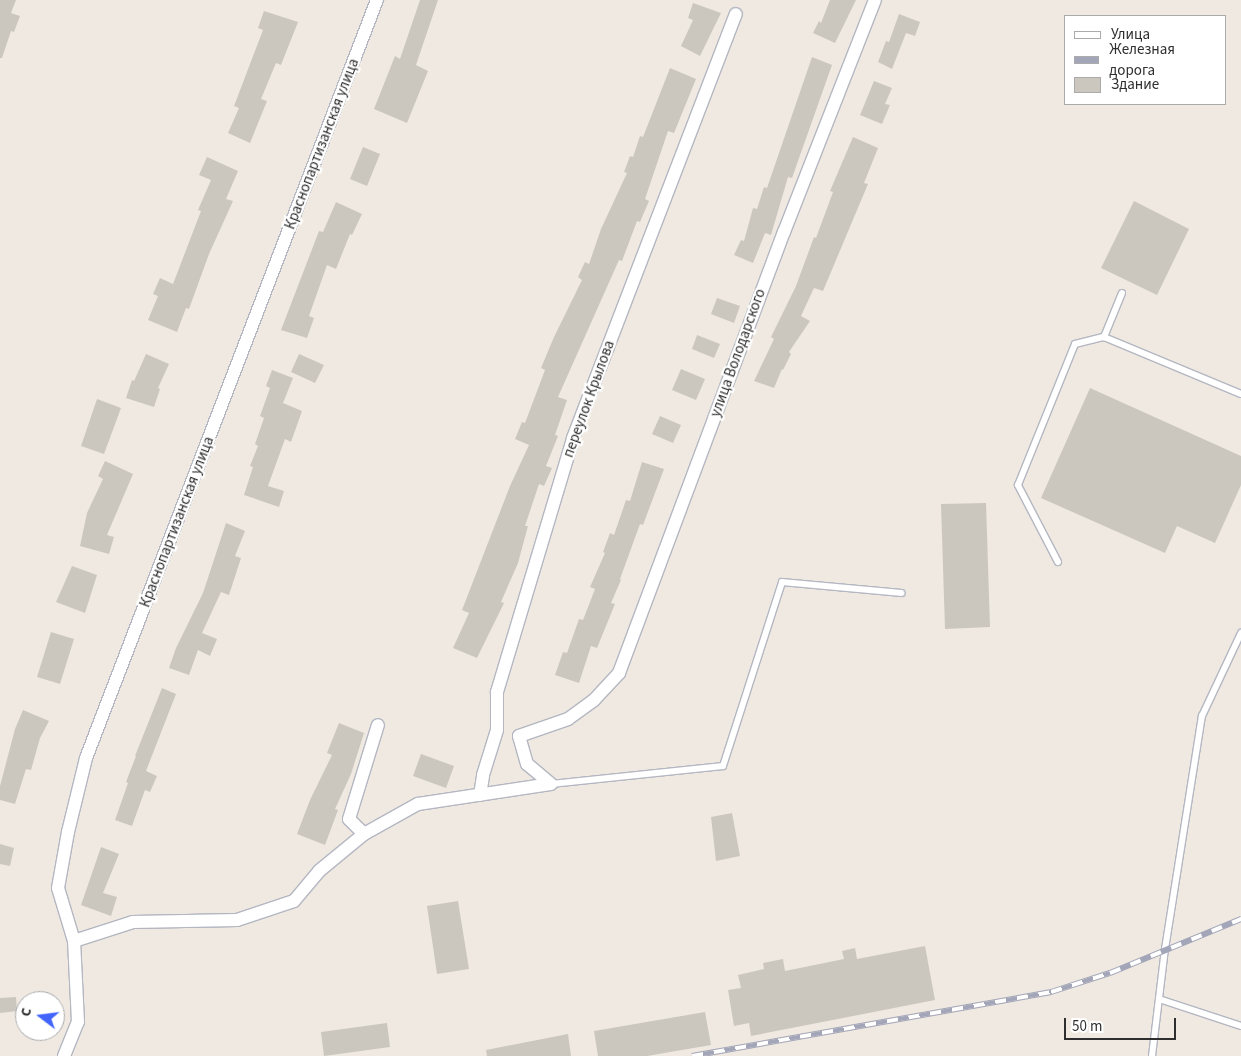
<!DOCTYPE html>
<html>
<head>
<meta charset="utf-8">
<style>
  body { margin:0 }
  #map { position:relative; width:1241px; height:1056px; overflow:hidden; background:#efe9e1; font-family:"Source Sans 3",sans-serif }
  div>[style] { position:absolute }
  .building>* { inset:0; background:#cbc7bf }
  .roads { filter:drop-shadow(1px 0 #b4b7c1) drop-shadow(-1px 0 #b4b7c1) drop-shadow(0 1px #b4b7c1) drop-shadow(0 -1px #b4b7c1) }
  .service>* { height:6px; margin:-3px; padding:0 3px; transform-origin:3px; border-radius:3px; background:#fff }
  .minor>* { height:12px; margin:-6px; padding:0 6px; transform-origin:6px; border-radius:6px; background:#fff }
  .rail>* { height:5.5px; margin-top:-2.75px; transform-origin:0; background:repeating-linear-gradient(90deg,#fff 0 11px,#a3a6b8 0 22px); box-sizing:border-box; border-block:1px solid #a3a6b8 }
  span { translate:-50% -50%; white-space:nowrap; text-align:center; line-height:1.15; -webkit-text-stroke:4.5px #fff; paint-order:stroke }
  .street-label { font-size:15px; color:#2e2e2e }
  .legend { position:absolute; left:1064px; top:15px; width:162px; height:90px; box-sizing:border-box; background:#fff; border:1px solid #ababab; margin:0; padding:6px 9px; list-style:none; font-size:15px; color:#2e2e2e }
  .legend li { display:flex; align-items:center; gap:10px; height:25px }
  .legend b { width:25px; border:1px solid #ababab }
  .north { position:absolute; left:15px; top:991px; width:50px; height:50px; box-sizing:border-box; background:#fff; border:1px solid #ababab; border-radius:50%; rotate:285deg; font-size:14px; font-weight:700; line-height:20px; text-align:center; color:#2e2e2e }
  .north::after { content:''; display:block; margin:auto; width:18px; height:22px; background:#4264fb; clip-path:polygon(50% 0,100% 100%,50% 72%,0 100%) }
  .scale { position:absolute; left:1064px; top:1018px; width:112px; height:22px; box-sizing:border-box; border:2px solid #2e2e2e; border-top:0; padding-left:6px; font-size:15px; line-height:18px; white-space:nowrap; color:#2e2e2e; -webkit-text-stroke:4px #fff; paint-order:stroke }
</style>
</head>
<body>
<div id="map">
  <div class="building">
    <i style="clip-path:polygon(0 0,16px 0,11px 13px,20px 16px,14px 32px,11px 31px,2px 58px,0 58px)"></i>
    <i style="clip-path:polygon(420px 0,438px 0,416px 65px,428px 71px,407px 123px,374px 109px,395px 56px,400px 59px)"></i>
    <i style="clip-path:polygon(830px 0,856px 0,835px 43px,813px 33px,819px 21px,821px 23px)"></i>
    <i style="clip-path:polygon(693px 3px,721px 13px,700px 56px,681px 46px,693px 20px,688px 18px)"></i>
    <i style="clip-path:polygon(264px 11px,298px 22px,281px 65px,276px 63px,261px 99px,267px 101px,250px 143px,228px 133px,239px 108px,234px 106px,263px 30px,258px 28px)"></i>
    <i style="clip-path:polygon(899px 14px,920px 22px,915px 36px,906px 33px,892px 69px,878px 62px,886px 41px,889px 42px)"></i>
    <i style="clip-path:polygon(812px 57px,832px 65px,792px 178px,788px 177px,771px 235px,765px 233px,753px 263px,734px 255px,741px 240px,744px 241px,753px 208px,757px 209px,764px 187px,767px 188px)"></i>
    <i style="clip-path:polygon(670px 68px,696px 79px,674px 133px,668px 131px,645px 199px,649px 201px,640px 222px,637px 221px,622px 261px,619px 260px,558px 397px,567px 400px,555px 435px,558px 436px,546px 466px,552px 468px,544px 486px,539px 484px,525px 526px,528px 526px,518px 563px,501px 602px,504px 603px,477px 658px,453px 648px,469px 613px,462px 610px,510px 486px,529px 445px,515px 439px,522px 422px,525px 423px,545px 370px,541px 368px,554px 337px,582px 280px,578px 277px,585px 262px,589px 264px,601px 229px,627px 173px,624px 172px,630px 156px,633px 157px,640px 136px,643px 137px)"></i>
    <i style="clip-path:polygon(874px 81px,892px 88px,885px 104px,890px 105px,882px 124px,860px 115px)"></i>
    <i style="clip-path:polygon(853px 137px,878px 148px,864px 183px,868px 184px,823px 291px,814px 288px,801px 316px,810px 321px,789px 352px,791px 354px,783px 370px,782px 369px,774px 388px,754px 381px,774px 339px,771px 337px,796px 286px,814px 237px,816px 238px,833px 192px,830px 191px)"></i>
    <i style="clip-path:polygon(363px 147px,380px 154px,367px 186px,350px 179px)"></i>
    <i style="clip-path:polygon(207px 157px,238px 171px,226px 199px,233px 201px,209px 254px,189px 309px,186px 308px,177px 332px,148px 320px,158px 296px,153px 294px,160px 278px,173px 284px,201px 211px,198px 210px,211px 180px,199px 175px)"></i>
    <i style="clip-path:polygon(1134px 201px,1189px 229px,1157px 295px,1101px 268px)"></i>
    <i style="clip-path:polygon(336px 202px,362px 214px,352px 235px,350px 234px,336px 269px,327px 265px,309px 316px,314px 318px,307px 338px,281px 330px,319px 231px,323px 232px)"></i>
    <i style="clip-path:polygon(717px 298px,740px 306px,734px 323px,711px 314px)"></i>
    <i style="clip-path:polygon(697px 335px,720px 344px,714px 358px,692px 349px)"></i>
    <i style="clip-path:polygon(146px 354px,169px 364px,158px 388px,160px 389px,154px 407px,126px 398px,132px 380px,134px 381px)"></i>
    <i style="clip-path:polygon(299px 354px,324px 365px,315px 383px,291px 372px)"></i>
    <i style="clip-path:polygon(681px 369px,705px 379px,696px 400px,672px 390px)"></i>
    <i style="clip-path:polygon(272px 370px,293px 378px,283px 403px,302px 411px,291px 442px,285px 439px,268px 486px,284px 491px,279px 507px,244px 495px,253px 467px,250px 466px,258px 446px,255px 444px,264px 418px,260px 416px,270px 388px,266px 386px)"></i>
    <i style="clip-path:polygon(1090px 388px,1241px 456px,1241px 485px,1215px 543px,1177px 526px,1165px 553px,1041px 498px)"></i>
    <i style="clip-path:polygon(97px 399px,121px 408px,104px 454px,81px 446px)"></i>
    <i style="clip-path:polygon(660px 416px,681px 425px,673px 443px,652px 434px)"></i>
    <i style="clip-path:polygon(105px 461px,133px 474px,107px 535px,114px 537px,109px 554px,80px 546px,87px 513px,103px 479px,98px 476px)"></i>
    <i style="clip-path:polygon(642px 462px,664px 469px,643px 525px,640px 524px,620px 579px,621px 580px,611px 603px,615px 604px,597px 648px,591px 646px,579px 683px,555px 675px,563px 652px,567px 653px,579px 619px,583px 620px,595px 589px,590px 587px,605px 553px,603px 552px,610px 533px,614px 535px,626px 500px,630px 501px)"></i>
    <i style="clip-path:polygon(986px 503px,990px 627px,945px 629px,941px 504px)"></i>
    <i style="clip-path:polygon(226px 523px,245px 531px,235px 556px,241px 558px,229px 595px,221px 592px,202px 633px,217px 639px,210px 656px,198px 650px,189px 675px,169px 668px,176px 648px,203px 593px)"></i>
    <i style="clip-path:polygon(72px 566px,97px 575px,85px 613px,56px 602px)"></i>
    <i style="clip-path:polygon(51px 632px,74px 639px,60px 684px,37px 677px)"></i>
    <i style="clip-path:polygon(162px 688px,176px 694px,146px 771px,157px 776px,150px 792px,145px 790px,132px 826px,115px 820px,128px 783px,126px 782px,136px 756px,135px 756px)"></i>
    <i style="clip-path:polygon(23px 710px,49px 721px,40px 738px,31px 770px,26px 769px,15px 804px,0 800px,0 786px,15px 729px)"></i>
    <i style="clip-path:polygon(339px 723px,364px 733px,351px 774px,335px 809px,338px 810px,325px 845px,297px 834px,310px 800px,332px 755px,327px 753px)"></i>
    <i style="clip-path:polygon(421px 754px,454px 766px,446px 788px,413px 776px)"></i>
    <i style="clip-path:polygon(732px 813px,740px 856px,716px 861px,711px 817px)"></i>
    <i style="clip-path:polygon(0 844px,14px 848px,10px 866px,0 864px)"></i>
    <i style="clip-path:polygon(101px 847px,119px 854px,103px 893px,117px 897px,111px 916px,81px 905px)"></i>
    <i style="clip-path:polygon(458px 901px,469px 969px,437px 974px,427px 906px)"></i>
    <i style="clip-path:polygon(925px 946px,935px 1000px,751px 1036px,749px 1023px,734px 1026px,728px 990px,741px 988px,738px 975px,764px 969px,763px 963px,783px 959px,785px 971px,844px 959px,842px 951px,855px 948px,857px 959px)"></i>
    <i style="clip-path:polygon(16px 997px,17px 1011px,0 1013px,0 998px)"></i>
    <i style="clip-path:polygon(705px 1012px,711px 1045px,647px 1056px,598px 1056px,594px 1031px)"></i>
    <i style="clip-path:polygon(387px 1023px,390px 1047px,324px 1056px,321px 1032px)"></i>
    <i style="clip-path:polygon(568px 1034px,571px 1056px,487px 1056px,486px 1050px)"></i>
  </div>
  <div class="roads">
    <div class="service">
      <i style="left:1122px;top:293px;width:48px;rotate:112.2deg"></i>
      <i style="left:1104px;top:337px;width:148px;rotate:22.6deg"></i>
      <i style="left:1058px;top:562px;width:87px;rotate:-117.5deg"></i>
      <i style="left:1018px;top:485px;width:152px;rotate:-68deg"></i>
      <i style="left:1075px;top:344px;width:30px;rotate:-14deg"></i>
      <i style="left:551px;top:784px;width:173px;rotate:-6deg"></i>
      <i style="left:723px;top:766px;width:193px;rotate:-72.2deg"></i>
      <i style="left:782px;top:582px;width:120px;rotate:5.3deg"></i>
      <i style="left:1159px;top:999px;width:86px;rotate:18.2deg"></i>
      <i style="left:1152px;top:1056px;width:108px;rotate:-83.1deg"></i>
      <i style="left:1165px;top:949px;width:236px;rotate:-81deg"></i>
      <i style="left:1202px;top:716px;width:92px;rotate:-64.8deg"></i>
    </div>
    <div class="minor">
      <i style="left:480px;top:795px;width:20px;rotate:-81deg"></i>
      <i style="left:483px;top:775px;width:47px;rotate:-72.7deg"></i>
      <i style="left:497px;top:730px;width:38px;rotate:-90deg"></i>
      <i style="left:497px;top:692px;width:265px;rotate:-73.3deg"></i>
      <i style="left:573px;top:438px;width:454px;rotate:-69deg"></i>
      <i style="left:364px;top:834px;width:21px;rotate:-135deg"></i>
      <i style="left:349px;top:819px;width:98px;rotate:-72.9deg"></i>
      <i style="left:74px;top:941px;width:62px;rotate:-17.9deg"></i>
      <i style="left:133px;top:922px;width:104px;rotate:-1.1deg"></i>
      <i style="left:237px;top:920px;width:60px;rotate:-18.4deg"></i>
      <i style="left:294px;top:901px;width:39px;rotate:-50deg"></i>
      <i style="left:319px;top:871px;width:58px;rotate:-39.4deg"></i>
      <i style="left:364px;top:834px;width:62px;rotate:-29.1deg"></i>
      <i style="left:418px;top:804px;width:134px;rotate:-8.6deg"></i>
      <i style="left:551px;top:784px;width:31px;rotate:-140deg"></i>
      <i style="left:527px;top:764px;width:29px;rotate:-106deg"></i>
      <i style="left:519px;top:736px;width:52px;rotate:-19.1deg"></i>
      <i style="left:568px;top:719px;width:32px;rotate:-36deg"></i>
      <i style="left:594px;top:700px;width:37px;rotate:-47deg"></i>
      <i style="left:619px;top:673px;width:471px;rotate:-69.5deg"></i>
      <i style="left:784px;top:232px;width:249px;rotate:-68.6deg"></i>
      <i style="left:64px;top:1056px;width:37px;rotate:-68deg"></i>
      <i style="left:78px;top:1022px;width:81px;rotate:-92.8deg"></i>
      <i style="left:74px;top:941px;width:55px;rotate:-106.8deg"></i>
      <i style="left:58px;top:888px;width:57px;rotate:-79.9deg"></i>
      <i style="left:68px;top:832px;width:76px;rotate:-76.3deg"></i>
      <i style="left:86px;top:758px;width:812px;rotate:-69deg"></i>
    </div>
  </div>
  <div class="rail">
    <i style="left:692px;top:1056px;width:365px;rotate:-10.1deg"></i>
    <i style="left:1051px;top:992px;width:62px;rotate:-17.9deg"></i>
    <i style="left:1110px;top:973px;width:142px;rotate:-22.4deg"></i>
  </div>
  <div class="street-label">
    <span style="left:322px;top:144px;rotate:-69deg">Краснопартизанская улица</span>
    <span style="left:738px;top:353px;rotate:-70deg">улица Володарского</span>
    <span style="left:589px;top:399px;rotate:-70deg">переулок Крылова</span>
    <span style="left:177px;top:522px;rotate:-69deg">Краснопартизанская улица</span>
  </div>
  <ul class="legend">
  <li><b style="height:6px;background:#fff"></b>Улица</li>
  <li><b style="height:6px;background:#a3a6b8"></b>Железная дорога</li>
  <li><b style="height:14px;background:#cbc7bf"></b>Здание</li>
  </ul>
  <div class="north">С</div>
  <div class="scale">50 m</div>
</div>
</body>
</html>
